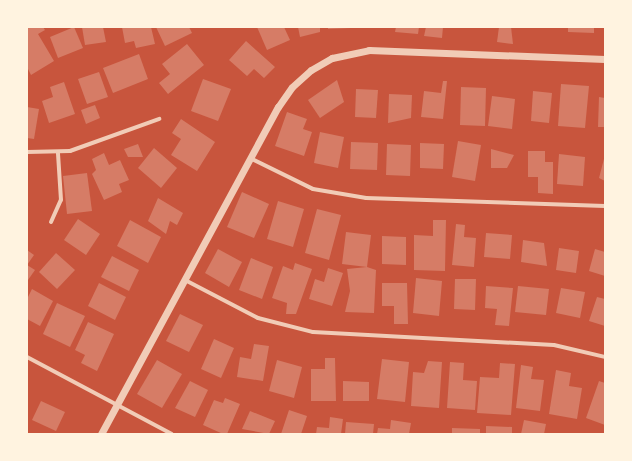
<!DOCTYPE html>
<html>
<head>
<meta charset="utf-8">
<style>
  body { margin:0 }
  #map { position:relative; width:632px; height:461px; overflow:hidden; background:#c8553d; font-family:Cabin,sans-serif }
  div>[style] { position:absolute }
  .building>* { inset:0; background:#d67c66 }
  .minor>* { height:4px; margin:-2px; padding:0 2px; transform-origin:2px; border-radius:2px; background:#f1ccb7 }
  .tertiary>* { height:7px; margin:-3.5px; padding:0 3.5px; transform-origin:3.5px; border-radius:3.5px; background:#f1ccb7 }
  span { translate:-50% -50%; white-space:nowrap; text-align:center; line-height:1.15; -webkit-text-stroke:3px #fff3e0; paint-order:stroke }
  .frame { position:absolute; inset:0; border:28px solid #fff3e0; pointer-events:none }
</style>
</head>
<body>
<div id="map">
  <div class="building">
    <i style="clip-path:polygon(27px 27px,43px 27px,45px 30px,38px 34px,54px 61px,31px 75px,27px 67px)"></i>
    <i style="clip-path:polygon(74px 27px,83px 48px,58px 58px,50px 37px)"></i>
    <i style="clip-path:polygon(82px 27px,103px 27px,106px 42px,85px 45px)"></i>
    <i style="clip-path:polygon(122px 27px,151px 27px,155px 44px,136px 48px,134px 41px,125px 43px)"></i>
    <i style="clip-path:polygon(156px 27px,189px 27px,192px 33px,165px 46px)"></i>
    <i style="clip-path:polygon(257px 27px,284px 27px,290px 40px,267px 50px)"></i>
    <i style="clip-path:polygon(298px 27px,320px 27px,320px 32px,300px 37px)"></i>
    <i style="clip-path:polygon(328px 27px,351px 27px,351px 28px,328px 29px)"></i>
    <i style="clip-path:polygon(396px 27px,419px 27px,418px 34px,395px 32px)"></i>
    <i style="clip-path:polygon(426px 27px,443px 27px,442px 38px,424px 36px)"></i>
    <i style="clip-path:polygon(499px 27px,511px 27px,513px 44px,497px 42px)"></i>
    <i style="clip-path:polygon(568px 27px,594px 27px,594px 33px,568px 32px)"></i>
    <i style="clip-path:polygon(246px 41px,275px 67px,264px 78px,254px 69px,247px 76px,229px 60px)"></i>
    <i style="clip-path:polygon(187px 44px,204px 65px,168px 94px,159px 83px,170px 74px,162px 64px)"></i>
    <i style="clip-path:polygon(139px 54px,148px 79px,113px 93px,103px 68px)"></i>
    <i style="clip-path:polygon(99px 72px,108px 97px,87px 104px,78px 79px)"></i>
    <i style="clip-path:polygon(203px 79px,231px 89px,218px 121px,191px 111px)"></i>
    <i style="clip-path:polygon(337px 80px,344px 102px,320px 118px,308px 100px)"></i>
    <i style="clip-path:polygon(443px 81px,447px 81px,443px 119px,421px 117px,424px 91px,441px 93px)"></i>
    <i style="clip-path:polygon(64px 82px,75px 114px,49px 123px,42px 101px,53px 97px,50px 87px)"></i>
    <i style="clip-path:polygon(561px 84px,589px 86px,585px 128px,558px 126px)"></i>
    <i style="clip-path:polygon(461px 87px,486px 88px,485px 126px,460px 125px)"></i>
    <i style="clip-path:polygon(356px 89px,378px 90px,376px 118px,355px 117px)"></i>
    <i style="clip-path:polygon(533px 91px,552px 93px,549px 123px,531px 121px)"></i>
    <i style="clip-path:polygon(389px 94px,412px 95px,411px 118px,388px 123px)"></i>
    <i style="clip-path:polygon(492px 96px,515px 99px,512px 129px,488px 126px)"></i>
    <i style="clip-path:polygon(599px 97px,605px 98px,605px 127px,598px 127px)"></i>
    <i style="clip-path:polygon(95px 105px,100px 118px,86px 124px,81px 110px)"></i>
    <i style="clip-path:polygon(27px 107px,39px 109px,34px 139px,27px 138px)"></i>
    <i style="clip-path:polygon(287px 112px,307px 119px,303px 129px,312px 132px,304px 156px,275px 146px)"></i>
    <i style="clip-path:polygon(181px 119px,215px 142px,197px 171px,171px 155px,181px 139px,172px 133px)"></i>
    <i style="clip-path:polygon(320px 132px,344px 137px,338px 168px,314px 163px)"></i>
    <i style="clip-path:polygon(458px 141px,481px 145px,475px 181px,452px 177px)"></i>
    <i style="clip-path:polygon(351px 142px,378px 143px,377px 170px,350px 169px)"></i>
    <i style="clip-path:polygon(420px 143px,444px 144px,443px 169px,420px 168px)"></i>
    <i style="clip-path:polygon(138px 144px,143px 157px,128px 157px,124px 149px)"></i>
    <i style="clip-path:polygon(387px 144px,411px 145px,410px 176px,386px 175px)"></i>
    <i style="clip-path:polygon(154px 148px,177px 168px,161px 188px,138px 168px)"></i>
    <i style="clip-path:polygon(491px 149px,514px 155px,507px 168px,491px 168px)"></i>
    <i style="clip-path:polygon(528px 151px,545px 151px,545px 162px,553px 162px,553px 194px,538px 193px,538px 177px,528px 177px)"></i>
    <i style="clip-path:polygon(104px 153px,109px 165px,120px 160px,129px 180px,119px 184px,122px 192px,104px 200px,92px 174px,96px 170px,92px 159px)"></i>
    <i style="clip-path:polygon(559px 154px,585px 157px,583px 186px,557px 184px)"></i>
    <i style="clip-path:polygon(605px 155px,605px 181px,599px 178px)"></i>
    <i style="clip-path:polygon(87px 173px,92px 211px,67px 214px,63px 176px)"></i>
    <i style="clip-path:polygon(242px 192px,269px 204px,254px 238px,227px 227px)"></i>
    <i style="clip-path:polygon(158px 198px,183px 213px,177px 225px,170px 221px,166px 234px,148px 221px)"></i>
    <i style="clip-path:polygon(278px 201px,304px 209px,293px 247px,267px 239px)"></i>
    <i style="clip-path:polygon(317px 209px,341px 215px,329px 260px,305px 253px)"></i>
    <i style="clip-path:polygon(78px 219px,100px 234px,86px 255px,64px 240px)"></i>
    <i style="clip-path:polygon(130px 220px,161px 237px,148px 263px,117px 246px)"></i>
    <i style="clip-path:polygon(433px 220px,446px 220px,445px 271px,414px 270px,414px 235px,433px 236px)"></i>
    <i style="clip-path:polygon(456px 224px,465px 225px,464px 237px,476px 238px,474px 267px,452px 265px)"></i>
    <i style="clip-path:polygon(346px 232px,371px 235px,367px 267px,342px 264px)"></i>
    <i style="clip-path:polygon(486px 233px,512px 235px,510px 259px,484px 257px)"></i>
    <i style="clip-path:polygon(382px 236px,406px 237px,406px 265px,382px 264px)"></i>
    <i style="clip-path:polygon(523px 240px,544px 243px,547px 266px,521px 262px)"></i>
    <i style="clip-path:polygon(559px 248px,579px 251px,576px 273px,556px 270px)"></i>
    <i style="clip-path:polygon(218px 249px,242px 262px,229px 287px,205px 273px)"></i>
    <i style="clip-path:polygon(595px 249px,605px 252px,605px 276px,589px 271px)"></i>
    <i style="clip-path:polygon(27px 250px,34px 255px,27px 265px)"></i>
    <i style="clip-path:polygon(56px 253px,75px 270px,57px 289px,39px 272px)"></i>
    <i style="clip-path:polygon(112px 256px,139px 270px,129px 291px,101px 277px)"></i>
    <i style="clip-path:polygon(251px 258px,273px 267px,262px 299px,239px 290px)"></i>
    <i style="clip-path:polygon(295px 263px,312px 269px,296px 314px,286px 314px,287px 303px,272px 298px,283px 266px,293px 270px)"></i>
    <i style="clip-path:polygon(27px 265px,35px 270px,28px 280px,27px 279px)"></i>
    <i style="clip-path:polygon(367px 267px,376px 270px,374px 313px,345px 312px,350px 291px,347px 269px)"></i>
    <i style="clip-path:polygon(328px 268px,343px 273px,332px 306px,309px 299px,315px 279px,324px 282px)"></i>
    <i style="clip-path:polygon(416px 278px,442px 281px,439px 316px,413px 313px)"></i>
    <i style="clip-path:polygon(455px 279px,476px 279px,475px 310px,454px 309px)"></i>
    <i style="clip-path:polygon(99px 283px,126px 297px,115px 320px,88px 306px)"></i>
    <i style="clip-path:polygon(382px 283px,407px 283px,408px 324px,394px 324px,394px 306px,382px 306px)"></i>
    <i style="clip-path:polygon(486px 286px,513px 288px,509px 326px,495px 325px,497px 309px,485px 308px)"></i>
    <i style="clip-path:polygon(518px 286px,549px 289px,546px 315px,515px 312px)"></i>
    <i style="clip-path:polygon(561px 288px,585px 292px,580px 318px,556px 313px)"></i>
    <i style="clip-path:polygon(32px 289px,53px 301px,40px 326px,27px 319px,27px 299px)"></i>
    <i style="clip-path:polygon(597px 297px,605px 299px,605px 326px,589px 321px)"></i>
    <i style="clip-path:polygon(57px 303px,85px 316px,70px 347px,43px 334px)"></i>
    <i style="clip-path:polygon(180px 314px,203px 325px,189px 352px,166px 341px)"></i>
    <i style="clip-path:polygon(88px 322px,114px 334px,97px 371px,81px 363px,85px 355px,75px 350px)"></i>
    <i style="clip-path:polygon(214px 339px,234px 348px,221px 378px,201px 369px)"></i>
    <i style="clip-path:polygon(254px 344px,269px 346px,263px 381px,237px 377px,240px 357px,251px 359px)"></i>
    <i style="clip-path:polygon(325px 358px,335px 358px,336px 401px,311px 401px,311px 369px,325px 369px)"></i>
    <i style="clip-path:polygon(382px 359px,409px 362px,405px 402px,377px 399px)"></i>
    <i style="clip-path:polygon(157px 360px,182px 374px,162px 408px,137px 394px)"></i>
    <i style="clip-path:polygon(277px 360px,302px 367px,294px 398px,269px 391px)"></i>
    <i style="clip-path:polygon(428px 361px,442px 362px,439px 408px,411px 406px,413px 372px,424px 373px)"></i>
    <i style="clip-path:polygon(450px 362px,464px 363px,463px 380px,477px 381px,475px 410px,447px 408px)"></i>
    <i style="clip-path:polygon(500px 363px,515px 364px,511px 415px,477px 413px,480px 377px,499px 378px)"></i>
    <i style="clip-path:polygon(521px 365px,533px 367px,531px 379px,544px 380px,540px 411px,516px 408px)"></i>
    <i style="clip-path:polygon(556px 370px,571px 373px,569px 386px,582px 388px,577px 419px,549px 414px)"></i>
    <i style="clip-path:polygon(190px 381px,208px 390px,195px 417px,175px 408px)"></i>
    <i style="clip-path:polygon(343px 381px,369px 382px,369px 401px,343px 401px)"></i>
    <i style="clip-path:polygon(599px 381px,605px 383px,605px 425px,586px 418px)"></i>
    <i style="clip-path:polygon(225px 398px,240px 404px,227px 434px,223px 434px,203px 425px,214px 400px,223px 403px)"></i>
    <i style="clip-path:polygon(41px 401px,65px 412px,56px 431px,32px 420px)"></i>
    <i style="clip-path:polygon(289px 410px,307px 416px,301px 434px,281px 434px)"></i>
    <i style="clip-path:polygon(250px 411px,275px 421px,269px 434px,242px 429px)"></i>
    <i style="clip-path:polygon(330px 417px,343px 419px,341px 434px,316px 434px,317px 427px,329px 428px)"></i>
    <i style="clip-path:polygon(391px 420px,411px 423px,409px 434px,377px 434px,378px 428px,390px 429px)"></i>
    <i style="clip-path:polygon(524px 420px,546px 424px,544px 434px,521px 434px)"></i>
    <i style="clip-path:polygon(346px 422px,374px 424px,373px 434px,345px 434px)"></i>
    <i style="clip-path:polygon(486px 426px,512px 427px,512px 434px,486px 434px)"></i>
    <i style="clip-path:polygon(452px 428px,480px 429px,480px 434px,452px 434px)"></i>
  </div>
  <div class="minor">
    <i style="left:27px;top:152px;width:43px;rotate:-1.3deg"></i>
    <i style="left:70px;top:151px;width:95px;rotate:-19.8deg"></i>
    <i style="left:250px;top:158px;width:70px;rotate:26.2deg"></i>
    <i style="left:313px;top:189px;width:54px;rotate:9.6deg"></i>
    <i style="left:366px;top:198px;width:239px;rotate:1.9deg"></i>
    <i style="left:51px;top:222px;width:24px;rotate:-66deg"></i>
    <i style="left:61px;top:200px;width:47px;rotate:-93.7deg"></i>
    <i style="left:185px;top:280px;width:82px;rotate:27.5deg"></i>
    <i style="left:258px;top:318px;width:57px;rotate:14.3deg"></i>
    <i style="left:313px;top:332px;width:241px;rotate:3.1deg"></i>
    <i style="left:554px;top:345px;width:52px;rotate:13.2deg"></i>
    <i style="left:27px;top:357px;width:164px;rotate:28deg"></i>
  </div>
  <div class="tertiary">
    <i style="left:101px;top:434px;width:372px;rotate:-61.6deg"></i>
    <i style="left:278px;top:107px;width:24px;rotate:-55deg"></i>
    <i style="left:292px;top:87px;width:25px;rotate:-42deg"></i>
    <i style="left:311px;top:70px;width:24px;rotate:-30deg"></i>
    <i style="left:332px;top:58px;width:38px;rotate:-12deg"></i>
    <i style="left:369px;top:50px;width:236px;rotate:2.2deg"></i>
  </div>
  <div class="frame"></div>
</div>
</body>
</html>
